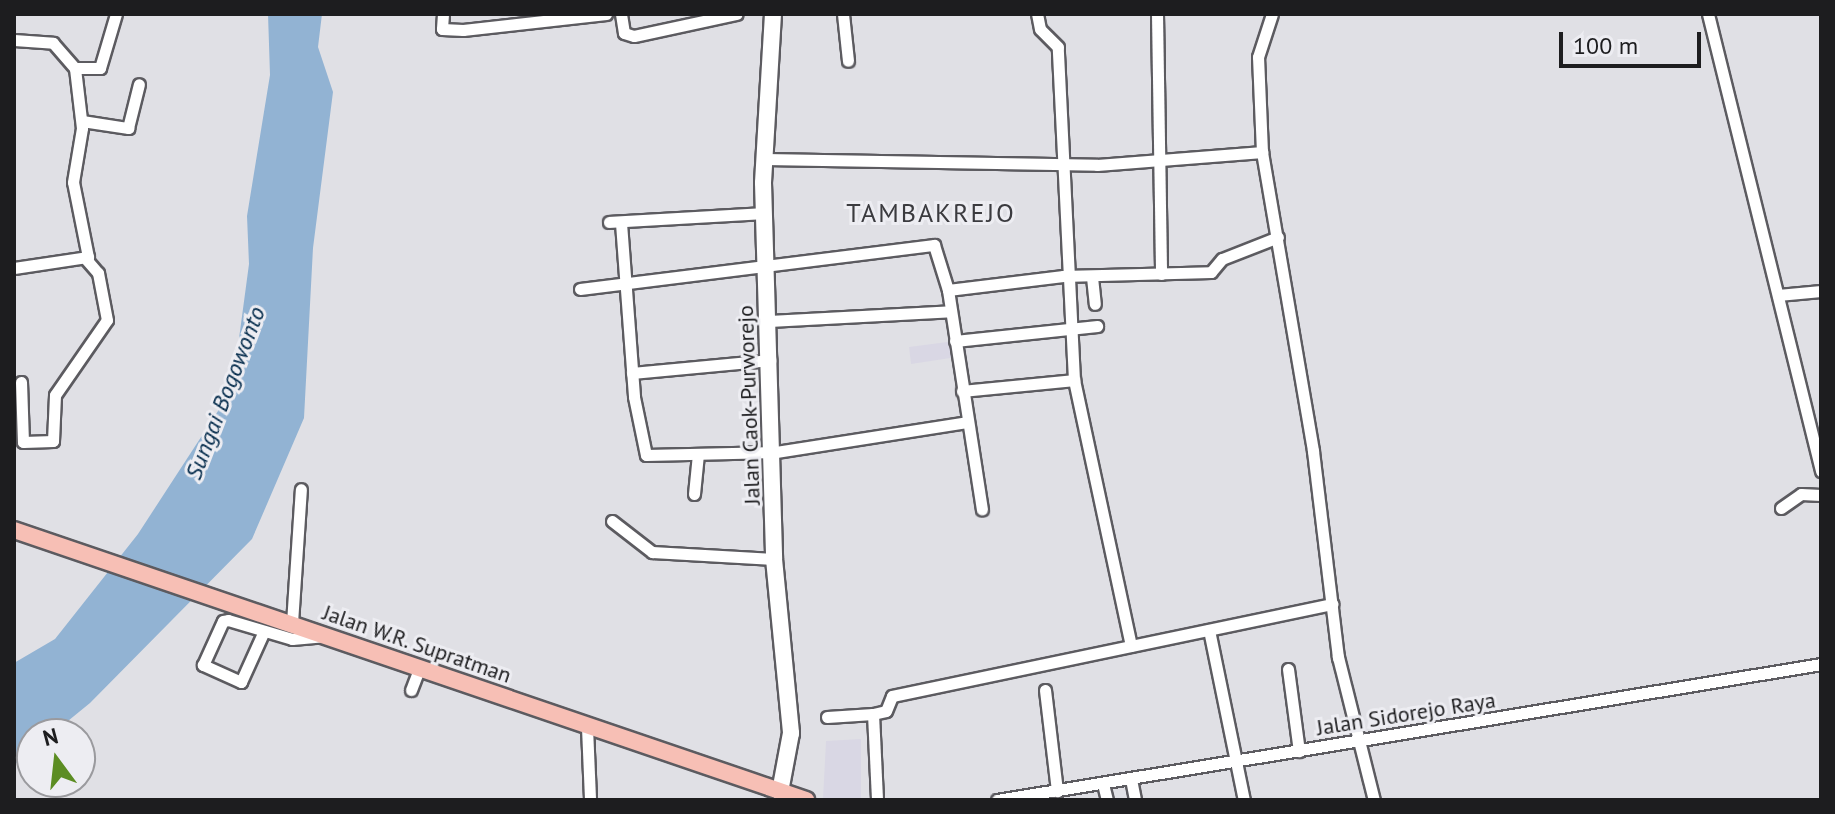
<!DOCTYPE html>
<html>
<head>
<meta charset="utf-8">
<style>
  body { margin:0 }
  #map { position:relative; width:1835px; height:814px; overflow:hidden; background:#e0e0e5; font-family:"PT Sans",sans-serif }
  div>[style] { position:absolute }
  .built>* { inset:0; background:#d9d7e4 }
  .water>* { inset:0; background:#92b3d3 }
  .roads { filter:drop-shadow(2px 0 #5c5b60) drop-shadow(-2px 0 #5c5b60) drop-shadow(0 2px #5c5b60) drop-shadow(0 -2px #5c5b60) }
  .street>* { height:11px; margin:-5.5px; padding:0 5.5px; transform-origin:5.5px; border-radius:5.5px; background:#fff }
  .secondary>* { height:16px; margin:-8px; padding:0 8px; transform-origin:8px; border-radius:8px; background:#fff }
  .primary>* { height:16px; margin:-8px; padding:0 8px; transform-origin:8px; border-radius:8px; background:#f7bfb5 }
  span { translate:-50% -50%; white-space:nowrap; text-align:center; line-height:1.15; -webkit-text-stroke:6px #ededf2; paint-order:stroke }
  .street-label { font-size:22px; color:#1d1d1f }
  .water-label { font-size:24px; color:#052c4c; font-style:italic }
  .quarter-label { font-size:26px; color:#3b3b3f; letter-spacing:2px }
  .frame { position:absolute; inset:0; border:16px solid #1d1d1f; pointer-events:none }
  .north { position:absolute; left:16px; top:718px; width:80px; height:80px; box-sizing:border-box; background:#ededf2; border:2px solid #9a9a9e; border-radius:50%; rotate:345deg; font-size:22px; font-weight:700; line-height:32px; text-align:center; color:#1d1d1f }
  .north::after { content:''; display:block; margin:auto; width:28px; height:36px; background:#5c8d23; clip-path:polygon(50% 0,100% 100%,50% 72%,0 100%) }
  .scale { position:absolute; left:1559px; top:32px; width:142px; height:36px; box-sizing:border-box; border:4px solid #1d1d1f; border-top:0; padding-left:10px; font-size:24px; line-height:28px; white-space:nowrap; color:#1d1d1f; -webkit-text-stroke:6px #ededf2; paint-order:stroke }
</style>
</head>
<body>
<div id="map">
  <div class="built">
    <i style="clip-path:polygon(955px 341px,957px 357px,911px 364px,909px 347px)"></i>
    <i style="clip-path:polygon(861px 739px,861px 800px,823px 798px,826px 741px)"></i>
  </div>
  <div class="water">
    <i style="clip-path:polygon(268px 14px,322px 14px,318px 47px,333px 92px,313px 248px,304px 418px,252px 539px,90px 703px,52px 734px,32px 734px,32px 750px,14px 765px,14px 663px,55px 639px,138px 534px,218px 411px,236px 361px,249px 264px,247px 216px,270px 75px)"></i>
  </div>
  <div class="roads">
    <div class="street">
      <i style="left:443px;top:14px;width:15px;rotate:94deg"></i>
      <i style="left:442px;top:29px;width:21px;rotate:3deg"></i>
      <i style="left:463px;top:30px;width:144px;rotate:-6.4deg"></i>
      <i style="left:621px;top:14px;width:19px;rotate:81deg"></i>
      <i style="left:624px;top:33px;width:10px;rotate:17deg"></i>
      <i style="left:634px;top:36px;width:105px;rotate:-12.1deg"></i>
      <i style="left:843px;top:14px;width:47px;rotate:83.9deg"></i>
      <i style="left:1157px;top:14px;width:260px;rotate:89.1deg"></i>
      <i style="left:1708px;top:14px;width:471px;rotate:76.1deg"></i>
      <i style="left:14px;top:40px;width:39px;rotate:4deg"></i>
      <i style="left:53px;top:43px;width:33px;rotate:49deg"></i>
      <i style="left:75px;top:68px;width:25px"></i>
      <i style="left:100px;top:68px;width:56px;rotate:-73.5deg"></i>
      <i style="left:82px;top:121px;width:47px;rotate:8.7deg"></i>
      <i style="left:128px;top:128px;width:45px;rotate:-76deg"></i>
      <i style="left:1262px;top:152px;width:95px;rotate:-92.4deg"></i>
      <i style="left:1258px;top:57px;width:45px;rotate:-72deg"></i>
      <i style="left:765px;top:159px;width:332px;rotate:1deg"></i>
      <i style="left:1097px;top:165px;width:166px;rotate:-4.5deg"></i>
      <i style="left:1262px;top:152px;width:303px;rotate:80.3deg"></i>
      <i style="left:1313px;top:451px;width:208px;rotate:83.1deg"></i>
      <i style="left:1338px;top:657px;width:147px;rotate:75.9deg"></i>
      <i style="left:609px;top:222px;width:155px;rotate:-3.3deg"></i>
      <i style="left:621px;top:223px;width:174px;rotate:85.7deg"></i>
      <i style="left:634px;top:397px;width:59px;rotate:78.3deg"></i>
      <i style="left:646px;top:455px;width:130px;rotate:-1.3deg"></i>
      <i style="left:776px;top:452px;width:193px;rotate:-8.9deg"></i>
      <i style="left:14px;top:268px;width:75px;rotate:-8.5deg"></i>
      <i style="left:88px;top:257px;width:76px;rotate:-101.3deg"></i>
      <i style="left:73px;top:182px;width:55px;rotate:-80.5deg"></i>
      <i style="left:82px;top:128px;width:60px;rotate:-96.7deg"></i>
      <i style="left:1092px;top:277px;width:27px;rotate:84deg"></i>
      <i style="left:580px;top:289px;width:357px;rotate:-7.1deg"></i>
      <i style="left:934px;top:245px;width:47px;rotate:72.7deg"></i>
      <i style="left:948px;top:290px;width:222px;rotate:81.2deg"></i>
      <i style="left:948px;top:290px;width:116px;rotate:-6.9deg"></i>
      <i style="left:1063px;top:276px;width:148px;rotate:-1.5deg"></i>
      <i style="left:1211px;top:272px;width:17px;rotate:-50deg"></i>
      <i style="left:1222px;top:259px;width:60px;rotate:-21.4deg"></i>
      <i style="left:1778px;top:295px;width:43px;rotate:-5.3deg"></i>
      <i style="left:769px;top:321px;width:182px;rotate:-3.1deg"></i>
      <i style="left:955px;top:341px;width:143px;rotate:-6deg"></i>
      <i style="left:632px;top:373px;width:139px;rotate:-5.4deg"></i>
      <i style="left:1074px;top:380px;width:272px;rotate:77.9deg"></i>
      <i style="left:21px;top:382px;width:60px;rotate:88.1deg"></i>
      <i style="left:23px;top:442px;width:30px;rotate:-2deg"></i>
      <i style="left:53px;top:441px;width:46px;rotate:-87.5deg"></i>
      <i style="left:55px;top:395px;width:91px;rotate:-55.3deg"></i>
      <i style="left:107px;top:320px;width:48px;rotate:-100.8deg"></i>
      <i style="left:98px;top:273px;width:18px;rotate:-131deg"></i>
      <i style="left:962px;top:391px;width:113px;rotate:-5.6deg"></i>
      <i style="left:1074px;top:380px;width:333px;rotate:-92.8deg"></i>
      <i style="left:1058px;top:47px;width:25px;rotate:-135deg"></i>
      <i style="left:1040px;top:29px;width:15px;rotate:-101deg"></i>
      <i style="left:694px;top:494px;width:40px;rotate:-84.3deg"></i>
      <i style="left:1781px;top:508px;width:24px;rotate:-35deg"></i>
      <i style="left:1801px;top:494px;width:20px;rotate:3deg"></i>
      <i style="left:612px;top:521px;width:51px;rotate:37.8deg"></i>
      <i style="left:652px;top:552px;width:122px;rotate:3.3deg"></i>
      <i style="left:292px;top:623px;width:134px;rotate:-86.2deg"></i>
      <i style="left:1209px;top:630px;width:174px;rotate:78.4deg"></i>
      <i style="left:264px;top:631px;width:56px;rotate:114.3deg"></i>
      <i style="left:241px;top:682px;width:42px;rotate:-155.9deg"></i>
      <i style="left:203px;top:665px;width:48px;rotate:-65.6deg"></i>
      <i style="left:223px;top:621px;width:5px;rotate:-11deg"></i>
      <i style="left:228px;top:620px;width:67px;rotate:16.5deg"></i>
      <i style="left:292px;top:639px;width:34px;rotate:-5deg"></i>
      <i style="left:1288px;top:669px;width:83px;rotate:82.4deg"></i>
      <i style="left:411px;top:690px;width:25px;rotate:-69deg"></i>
      <i style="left:1045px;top:690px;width:102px;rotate:83.2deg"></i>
      <i style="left:873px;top:714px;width:13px;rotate:-13deg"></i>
      <i style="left:886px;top:711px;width:16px;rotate:-68deg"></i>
      <i style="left:892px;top:696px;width:450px;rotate:-11.8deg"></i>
      <i style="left:827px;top:717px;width:46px;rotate:-3.7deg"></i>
      <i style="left:873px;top:714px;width:86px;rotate:87.3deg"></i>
      <i style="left:587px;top:727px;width:73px;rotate:87.6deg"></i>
      <i style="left:1131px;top:779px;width:21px;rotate:79deg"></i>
      <i style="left:1103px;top:784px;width:16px;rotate:76deg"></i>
      <i style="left:997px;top:800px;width:835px;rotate:-9.37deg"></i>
    </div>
    <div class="secondary">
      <i style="left:773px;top:14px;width:169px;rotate:93.4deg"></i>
      <i style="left:763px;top:183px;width:376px;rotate:88.3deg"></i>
      <i style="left:774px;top:559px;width:175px;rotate:84.4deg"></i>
      <i style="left:791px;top:733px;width:60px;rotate:100.6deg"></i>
    </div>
    <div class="primary">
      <i style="left:14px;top:530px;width:837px;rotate:18.82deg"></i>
    </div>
  </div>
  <div class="street-label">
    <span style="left:749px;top:405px;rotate:-92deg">Jalan Caok-Purworejo</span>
    <span style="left:417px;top:644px;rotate:19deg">Jalan W.R. Supratman</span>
    <span style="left:1406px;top:714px;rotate:-9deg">Jalan Sidorejo Raya</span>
  </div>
  <div class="water-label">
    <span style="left:225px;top:393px;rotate:-69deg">Sungai Bogowonto</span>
  </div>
  <div class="quarter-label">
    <span style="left:931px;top:213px">TAMBAKREJO</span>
  </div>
  <div class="frame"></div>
  <div class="north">N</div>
  <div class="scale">100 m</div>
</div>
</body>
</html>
